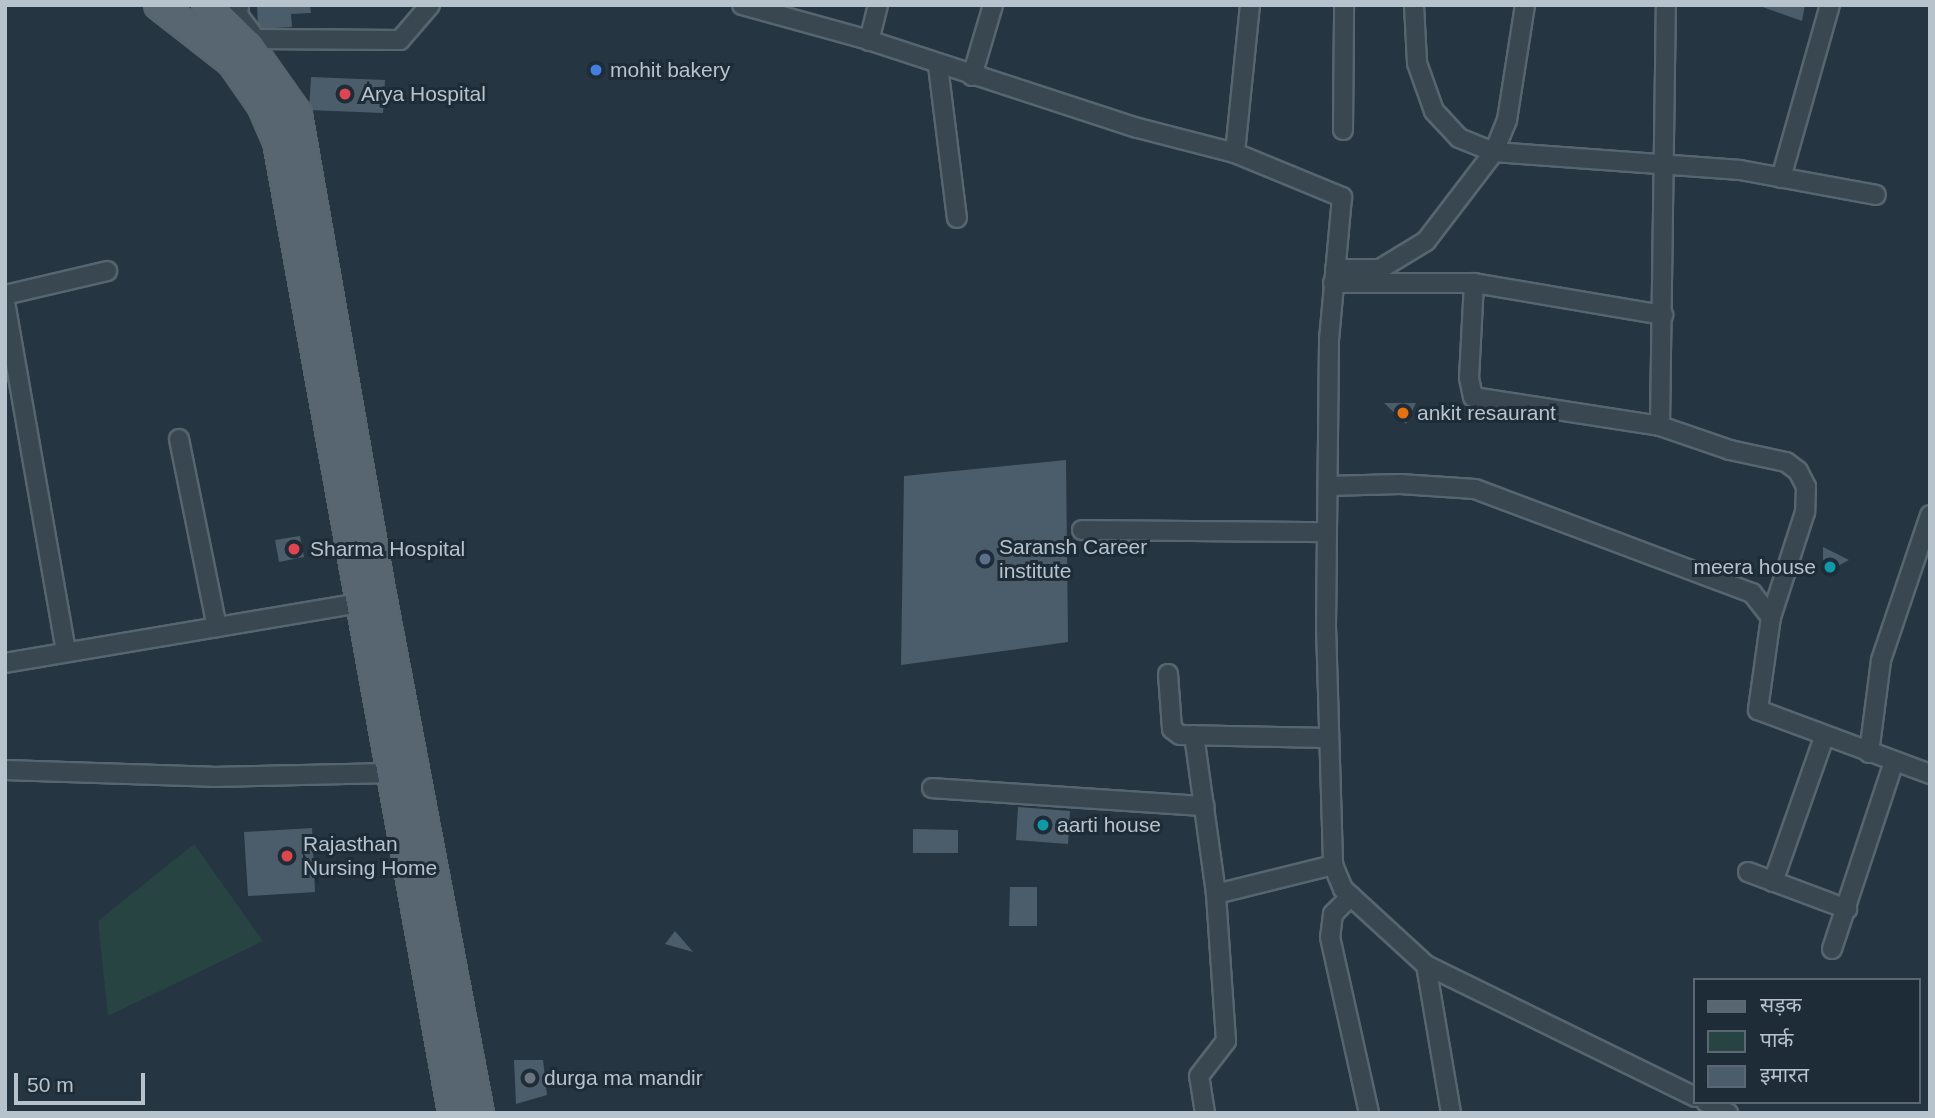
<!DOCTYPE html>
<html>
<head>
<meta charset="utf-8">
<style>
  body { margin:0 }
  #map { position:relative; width:1935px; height:1118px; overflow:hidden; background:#253642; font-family:Arial,"Noto Sans Devanagari",sans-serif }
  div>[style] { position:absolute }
  .green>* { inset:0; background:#274342 }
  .building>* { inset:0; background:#4b5d6b }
  .roads { filter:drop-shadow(2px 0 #57656f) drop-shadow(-2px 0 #57656f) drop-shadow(0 2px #57656f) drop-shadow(0 -2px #57656f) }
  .minor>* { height:18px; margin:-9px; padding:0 9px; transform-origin:9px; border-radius:9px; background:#394751 }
  .primary>* { height:28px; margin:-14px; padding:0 14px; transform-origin:14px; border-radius:14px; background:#576671 }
  .dots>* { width:19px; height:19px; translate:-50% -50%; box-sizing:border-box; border:4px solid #1e2c37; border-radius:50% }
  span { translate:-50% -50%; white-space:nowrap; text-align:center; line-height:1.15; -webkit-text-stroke:6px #1e2c37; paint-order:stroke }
  .poi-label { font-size:21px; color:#b6c2cc }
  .left { translate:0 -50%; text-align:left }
  .right { translate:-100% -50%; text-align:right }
  .frame { position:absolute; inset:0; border:7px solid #b6c2cc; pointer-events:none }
  .legend { position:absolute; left:1693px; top:978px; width:228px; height:126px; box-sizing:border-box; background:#1e2c37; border:2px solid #5b6873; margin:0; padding:9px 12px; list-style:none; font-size:21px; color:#b6c2cc }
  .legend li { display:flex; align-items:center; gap:14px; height:35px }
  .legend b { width:35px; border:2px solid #5b6873 }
  .scale { position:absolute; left:14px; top:1073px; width:131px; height:32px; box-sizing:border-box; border:4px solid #b6c2cc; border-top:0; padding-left:9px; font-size:21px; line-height:24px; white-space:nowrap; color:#b6c2cc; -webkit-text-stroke:5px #1e2c37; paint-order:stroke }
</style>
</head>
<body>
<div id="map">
  <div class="green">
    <i style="clip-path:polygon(194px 844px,263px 941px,108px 1016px,98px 921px)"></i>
  </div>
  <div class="building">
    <i style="clip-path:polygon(257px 5px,310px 5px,311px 13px,291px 14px,292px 27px,258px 29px)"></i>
    <i style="clip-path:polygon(1757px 5px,1805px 5px,1802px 21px)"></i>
    <i style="clip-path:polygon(311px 77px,385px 80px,383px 113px,309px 110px)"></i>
    <i style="clip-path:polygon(1384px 403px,1416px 403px,1406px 424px)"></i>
    <i style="clip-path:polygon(1066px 460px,1068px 642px,901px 665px,904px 476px)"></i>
    <i style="clip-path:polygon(300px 536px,304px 557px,279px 562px,275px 540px)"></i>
    <i style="clip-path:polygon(1823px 547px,1849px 560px,1823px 574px)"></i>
    <i style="clip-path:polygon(1018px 807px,1070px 811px,1068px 844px,1016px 840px)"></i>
    <i style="clip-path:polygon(312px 828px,315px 892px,248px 896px,244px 832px)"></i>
    <i style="clip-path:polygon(913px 829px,958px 830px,958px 853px,913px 853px)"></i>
    <i style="clip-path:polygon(1010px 887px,1037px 887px,1037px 926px,1009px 926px)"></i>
    <i style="clip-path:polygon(675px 931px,693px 952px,665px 944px)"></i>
    <i style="clip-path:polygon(514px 1060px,543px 1060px,547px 1095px,516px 1104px)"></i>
  </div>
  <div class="roads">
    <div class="minor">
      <i style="left:239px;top:5px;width:10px;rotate:96deg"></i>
      <i style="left:238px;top:15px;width:25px;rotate:53deg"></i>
      <i style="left:742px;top:5px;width:124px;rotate:15.4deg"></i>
      <i style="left:862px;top:38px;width:290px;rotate:18.1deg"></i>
      <i style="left:1138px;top:128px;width:100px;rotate:14.5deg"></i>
      <i style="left:1250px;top:5px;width:149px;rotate:95.8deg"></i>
      <i style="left:1235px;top:153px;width:116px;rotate:22.4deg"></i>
      <i style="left:1342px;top:197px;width:145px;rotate:95.2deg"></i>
      <i style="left:1329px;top:341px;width:285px;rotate:90.6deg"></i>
      <i style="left:1326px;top:626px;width:239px;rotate:88.3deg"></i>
      <i style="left:1333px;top:865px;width:26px;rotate:67deg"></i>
      <i style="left:1343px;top:889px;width:113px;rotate:42.5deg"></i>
      <i style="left:1426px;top:965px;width:300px;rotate:26.1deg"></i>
      <i style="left:1414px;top:5px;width:58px;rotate:87deg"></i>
      <i style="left:1417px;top:63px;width:51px;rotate:70.5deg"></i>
      <i style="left:1434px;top:111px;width:37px;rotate:47deg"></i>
      <i style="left:1459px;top:138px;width:38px;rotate:22deg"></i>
      <i style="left:1494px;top:152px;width:247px;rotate:4.2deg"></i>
      <i style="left:1740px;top:170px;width:138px;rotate:10.4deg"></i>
      <i style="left:869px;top:41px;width:37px;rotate:-76deg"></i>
      <i style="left:242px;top:52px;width:19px;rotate:-43deg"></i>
      <i style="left:256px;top:39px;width:144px;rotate:0.4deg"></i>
      <i style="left:400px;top:40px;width:46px;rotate:-49.4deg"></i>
      <i style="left:938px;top:66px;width:153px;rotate:82.9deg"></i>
      <i style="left:972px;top:76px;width:74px;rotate:-73.5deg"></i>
      <i style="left:1343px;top:130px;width:125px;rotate:-89.5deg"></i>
      <i style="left:1781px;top:178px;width:180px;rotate:-74.2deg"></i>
      <i style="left:1335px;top:269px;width:45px"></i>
      <i style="left:1380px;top:269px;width:54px;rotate:-31.3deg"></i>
      <i style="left:1426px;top:241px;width:112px;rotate:-52.6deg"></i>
      <i style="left:1494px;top:152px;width:35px;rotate:-68deg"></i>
      <i style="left:1507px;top:120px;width:116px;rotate:-81.1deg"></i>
      <i style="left:1333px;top:283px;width:141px"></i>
      <i style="left:1474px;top:283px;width:192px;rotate:9.6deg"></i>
      <i style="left:1474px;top:283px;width:95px;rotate:93deg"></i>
      <i style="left:1469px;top:378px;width:19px;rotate:78deg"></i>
      <i style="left:1473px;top:397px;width:189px;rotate:8.8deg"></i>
      <i style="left:1660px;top:426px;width:74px;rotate:18.9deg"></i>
      <i style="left:1730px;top:450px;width:57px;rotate:12.1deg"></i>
      <i style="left:1786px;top:462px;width:15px;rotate:37deg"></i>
      <i style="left:1798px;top:471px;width:18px;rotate:63deg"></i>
      <i style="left:1806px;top:487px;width:25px;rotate:92deg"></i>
      <i style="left:1805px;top:512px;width:110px;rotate:107.9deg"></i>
      <i style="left:5px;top:295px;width:105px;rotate:-13.2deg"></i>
      <i style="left:5px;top:302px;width:355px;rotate:80.1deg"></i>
      <i style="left:1660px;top:426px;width:421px;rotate:-89.2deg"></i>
      <i style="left:179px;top:439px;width:192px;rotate:78.6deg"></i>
      <i style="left:1328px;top:486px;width:72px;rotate:-1.6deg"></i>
      <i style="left:1400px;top:484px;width:75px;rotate:3.8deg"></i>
      <i style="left:1475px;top:489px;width:296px;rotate:20.6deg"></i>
      <i style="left:1752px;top:593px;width:31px;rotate:52deg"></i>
      <i style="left:1771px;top:617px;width:94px;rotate:98deg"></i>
      <i style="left:1758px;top:710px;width:184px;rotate:20.4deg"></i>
      <i style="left:1082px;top:530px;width:245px;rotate:0.5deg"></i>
      <i style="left:5px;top:663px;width:359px;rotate:-9.6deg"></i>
      <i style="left:1168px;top:674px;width:55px;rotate:85.8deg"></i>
      <i style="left:1172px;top:729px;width:10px;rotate:37deg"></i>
      <i style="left:1180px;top:735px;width:148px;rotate:1.2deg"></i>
      <i style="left:1194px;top:735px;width:161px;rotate:82.1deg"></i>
      <i style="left:1869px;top:753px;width:94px;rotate:-82.6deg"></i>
      <i style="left:1881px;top:660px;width:153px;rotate:-71.3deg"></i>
      <i style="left:5px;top:770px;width:207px;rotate:1.9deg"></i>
      <i style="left:212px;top:777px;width:179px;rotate:-1.3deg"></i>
      <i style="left:932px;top:788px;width:273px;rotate:3.8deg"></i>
      <i style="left:1748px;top:872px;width:106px;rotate:20.5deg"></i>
      <i style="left:1773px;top:882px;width:154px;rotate:-70.6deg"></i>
      <i style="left:1351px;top:896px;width:25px;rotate:135deg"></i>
      <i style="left:1333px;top:914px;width:23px;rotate:97deg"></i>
      <i style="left:1330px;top:937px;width:180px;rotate:77.5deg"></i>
      <i style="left:1832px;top:949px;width:198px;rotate:-71.7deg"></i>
      <i style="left:1426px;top:965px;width:150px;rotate:80.4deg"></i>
      <i style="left:1706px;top:1102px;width:25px;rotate:27deg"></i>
      <i style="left:1205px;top:1113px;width:37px;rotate:-99deg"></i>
      <i style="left:1199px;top:1076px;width:44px;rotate:-52.4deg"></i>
      <i style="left:1226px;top:1041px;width:147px;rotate:-93.9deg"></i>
      <i style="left:1216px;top:894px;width:121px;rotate:-13.9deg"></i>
    </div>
    <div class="primary">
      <i style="left:159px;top:5px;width:93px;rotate:38deg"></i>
      <i style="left:232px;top:62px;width:52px;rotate:55.1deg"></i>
      <i style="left:262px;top:105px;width:40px;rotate:66.6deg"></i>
      <i style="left:278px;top:142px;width:987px;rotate:79.78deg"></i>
      <i style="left:207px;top:5px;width:59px;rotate:44.3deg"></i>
      <i style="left:249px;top:46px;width:83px;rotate:54.8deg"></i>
      <i style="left:297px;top:114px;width:493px;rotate:80.1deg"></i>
      <i style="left:382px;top:600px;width:522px;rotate:79.29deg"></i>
    </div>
  </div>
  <div class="dots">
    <i style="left:596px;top:70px;background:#3f7fe0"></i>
    <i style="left:345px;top:94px;background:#e0444e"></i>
    <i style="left:1403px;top:413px;background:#e8710a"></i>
    <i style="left:294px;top:549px;background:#e0444e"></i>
    <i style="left:985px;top:559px;background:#5c6f8a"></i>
    <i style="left:1830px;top:567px;background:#0f9aa8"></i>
    <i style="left:1043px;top:825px;background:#0f9aa8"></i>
    <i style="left:287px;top:856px;background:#e0444e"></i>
    <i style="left:530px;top:1078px;background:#6b7280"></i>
  </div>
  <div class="poi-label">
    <span class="left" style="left:610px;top:70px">mohit bakery</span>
    <span class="left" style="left:361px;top:94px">Arya Hospital</span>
    <span class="left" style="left:1417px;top:413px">ankit resaurant</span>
    <span class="left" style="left:999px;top:559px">Saransh Career<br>institute</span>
    <span class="left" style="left:310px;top:549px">Sharma Hospital</span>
    <span class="right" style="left:1816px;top:567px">meera house</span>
    <span class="left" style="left:1057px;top:825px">aarti house</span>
    <span class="left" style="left:303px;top:856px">Rajasthan<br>Nursing Home</span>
    <span class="left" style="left:544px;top:1078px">durga ma mandir</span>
  </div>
  <div class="frame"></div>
  <ul class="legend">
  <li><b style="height:9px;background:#576671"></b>सड़क</li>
  <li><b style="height:19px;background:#274342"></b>पार्क</li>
  <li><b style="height:19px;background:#4b5d6b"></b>इमारत</li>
  </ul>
  <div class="scale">50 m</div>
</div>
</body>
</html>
